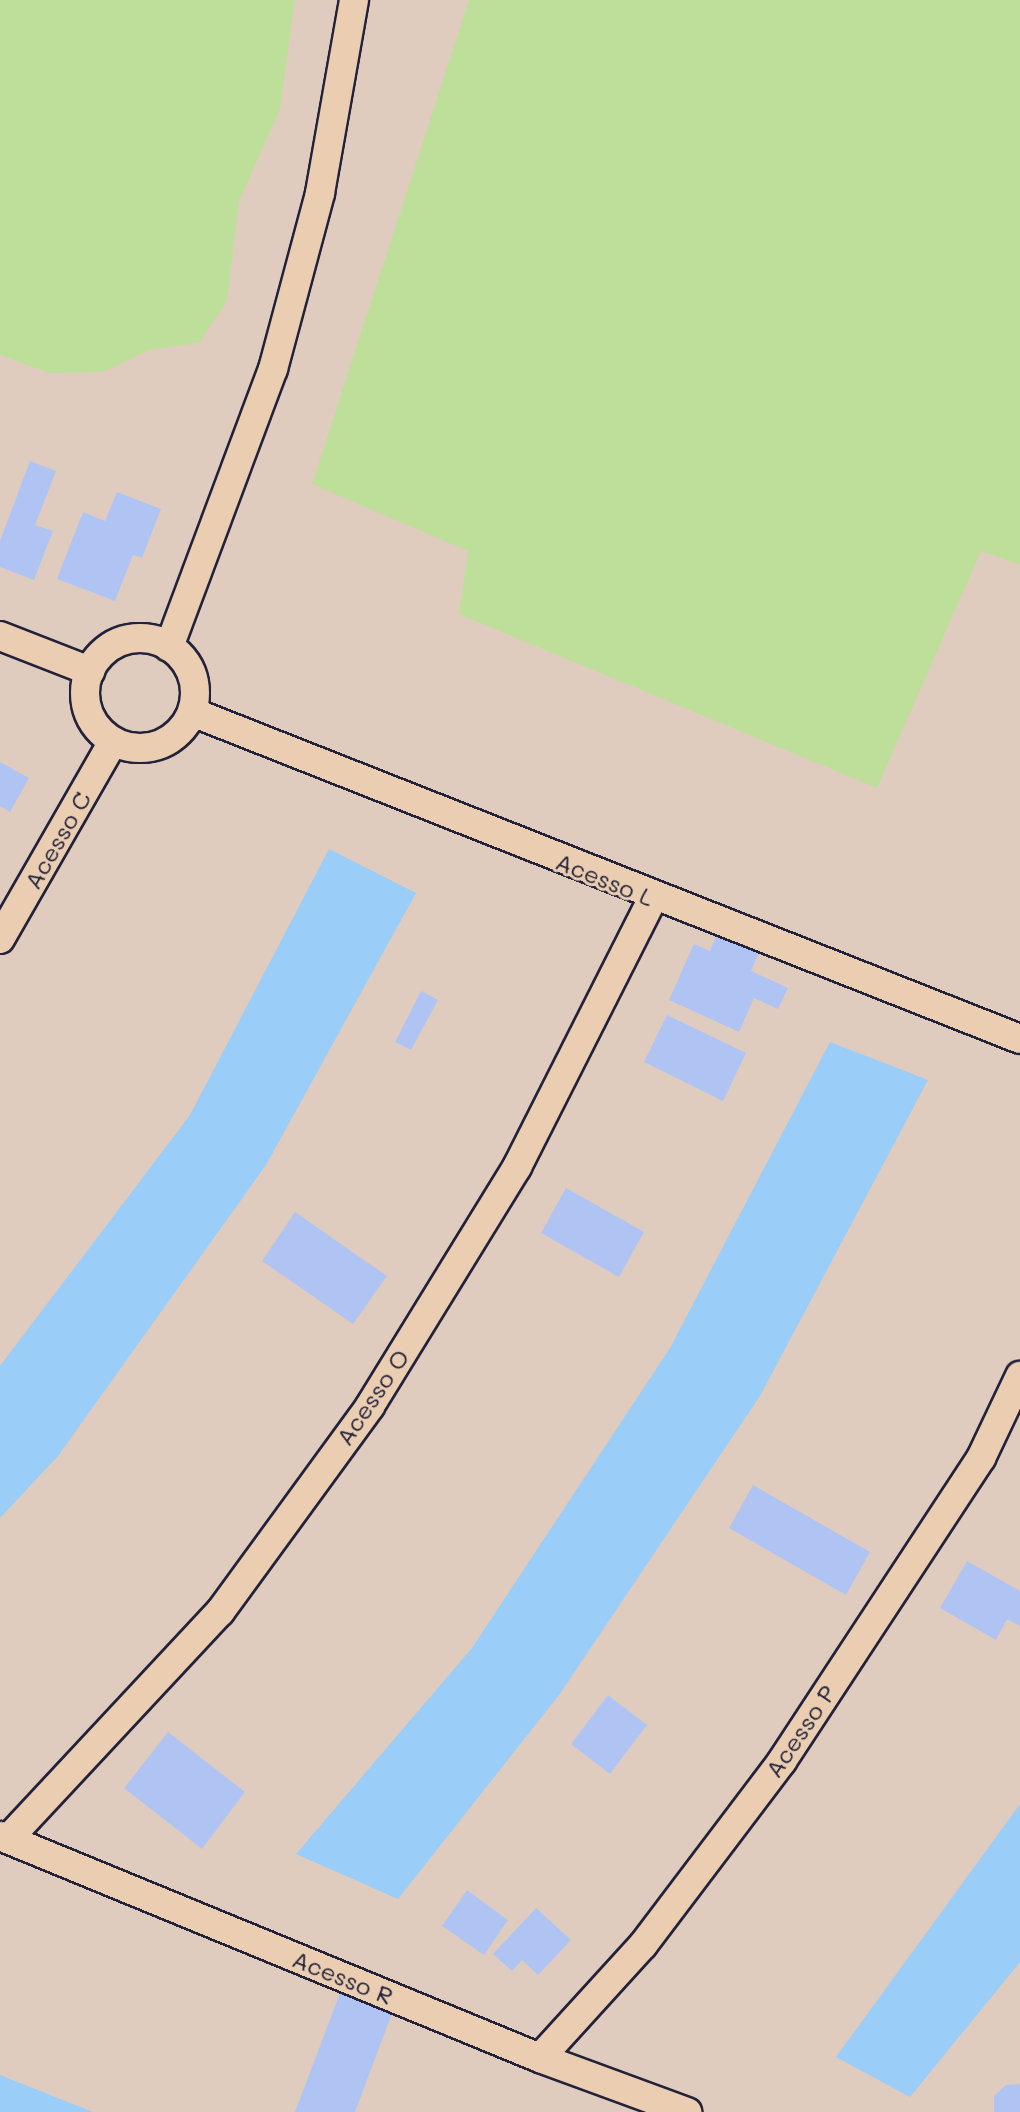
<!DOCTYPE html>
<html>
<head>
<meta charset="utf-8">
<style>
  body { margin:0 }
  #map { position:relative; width:1020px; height:2112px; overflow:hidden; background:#dfccbf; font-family:Mali,sans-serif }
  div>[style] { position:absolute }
  .green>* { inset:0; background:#bddf99 }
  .water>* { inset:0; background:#9acdf7 }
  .building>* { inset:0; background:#b0c4f3 }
  .roads { filter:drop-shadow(2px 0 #22223b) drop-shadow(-2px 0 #22223b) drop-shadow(0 2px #22223b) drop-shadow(0 -2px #22223b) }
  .street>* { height:28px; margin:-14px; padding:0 14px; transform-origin:14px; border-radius:14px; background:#ebceb2 }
  .street>.ring { margin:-14px; padding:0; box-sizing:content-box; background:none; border:28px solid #ebceb2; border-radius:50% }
  span { translate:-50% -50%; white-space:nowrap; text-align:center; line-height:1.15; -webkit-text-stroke:6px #ebceb2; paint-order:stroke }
  .street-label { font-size:24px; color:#22223b }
</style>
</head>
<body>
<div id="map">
  <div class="green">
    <i style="clip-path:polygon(0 0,295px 0,280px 109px,239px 201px,227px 301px,199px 343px,149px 350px,103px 372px,50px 373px,0 355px)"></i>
    <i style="clip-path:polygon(469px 0,1020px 0,1020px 565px,981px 551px,877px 788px,459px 614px,468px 551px,312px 484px)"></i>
  </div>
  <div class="water">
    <i style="clip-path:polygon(329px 849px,416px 893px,266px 1165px,58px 1456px,0 1518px,0 1366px,190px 1115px)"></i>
    <i style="clip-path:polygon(830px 1042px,928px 1080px,760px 1396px,559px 1695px,398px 1899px,296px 1854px,472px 1648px,670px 1348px)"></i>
    <i style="clip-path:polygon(1020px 1804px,1020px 1962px,910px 2097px,836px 2057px)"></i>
    <i style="clip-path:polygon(0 2075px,93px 2112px,0 2112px)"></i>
  </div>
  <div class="building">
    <i style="clip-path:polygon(30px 461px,56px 471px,35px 525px,53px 531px,34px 580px,0 567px,0 541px)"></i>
    <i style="clip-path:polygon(117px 492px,161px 509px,142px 558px,133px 555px,115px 601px,57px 579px,83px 512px,105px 521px)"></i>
    <i style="clip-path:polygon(0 762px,29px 778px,10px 812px,0 806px)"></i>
    <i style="clip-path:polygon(717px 934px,759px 953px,751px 971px,788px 988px,778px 1009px,754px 998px,739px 1032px,669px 1000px,694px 944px,710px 951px)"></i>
    <i style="clip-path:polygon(421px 991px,438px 1000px,411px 1050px,395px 1042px)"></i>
    <i style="clip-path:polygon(667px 1015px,746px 1053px,723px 1101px,644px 1062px)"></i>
    <i style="clip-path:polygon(566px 1188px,644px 1232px,619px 1277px,541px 1233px)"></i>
    <i style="clip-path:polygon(295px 1212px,387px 1276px,353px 1324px,262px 1261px)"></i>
    <i style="clip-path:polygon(753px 1485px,870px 1552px,846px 1595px,729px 1528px)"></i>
    <i style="clip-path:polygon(967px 1561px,1020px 1591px,1020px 1626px,1007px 1619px,996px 1640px,940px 1608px)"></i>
    <i style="clip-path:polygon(608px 1695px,647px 1725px,610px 1774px,571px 1744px)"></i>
    <i style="clip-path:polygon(168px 1732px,245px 1792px,202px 1849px,124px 1788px)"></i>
    <i style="clip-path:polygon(467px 1890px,508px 1920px,484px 1955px,442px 1926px)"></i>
    <i style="clip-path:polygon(536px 1908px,571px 1940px,538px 1975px,522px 1960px,512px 1971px,493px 1954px)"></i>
    <i style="clip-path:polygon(345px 1980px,397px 2000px,355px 2112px,295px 2112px)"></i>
    <i style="clip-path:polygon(1020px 2084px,1020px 2112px,994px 2112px,994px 2096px,1006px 2085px)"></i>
  </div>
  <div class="roads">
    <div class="street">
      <i style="left:0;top:636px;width:97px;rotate:21.3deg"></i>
      <i class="ring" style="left:85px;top:638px;width:82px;height:82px"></i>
      <i style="left:169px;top:647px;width:297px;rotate:-69.5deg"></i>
      <i style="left:273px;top:369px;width:182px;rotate:-75deg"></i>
      <i style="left:320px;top:193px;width:196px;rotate:-80deg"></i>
      <i style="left:192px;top:712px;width:890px;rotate:21.55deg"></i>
      <i style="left:0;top:939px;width:227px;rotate:-60.2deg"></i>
      <i style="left:0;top:1836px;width:584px;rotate:22.35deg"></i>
      <i style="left:540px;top:2058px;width:157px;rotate:20.2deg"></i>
      <i style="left:8px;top:1839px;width:311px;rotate:-47deg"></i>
      <i style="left:220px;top:1612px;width:255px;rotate:-53.9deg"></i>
      <i style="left:370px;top:1406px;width:281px;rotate:-58.4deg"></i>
      <i style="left:517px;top:1167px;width:301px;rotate:-63.2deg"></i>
      <i style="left:540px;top:2058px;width:153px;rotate:-47.7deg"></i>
      <i style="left:643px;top:1945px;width:231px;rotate:-52.9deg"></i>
      <i style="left:782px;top:1761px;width:363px;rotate:-56.7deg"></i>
      <i style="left:981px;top:1458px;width:91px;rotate:-64.6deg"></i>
    </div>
  </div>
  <div class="street-label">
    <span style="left:57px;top:840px;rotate:-60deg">Acesso C</span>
    <span style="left:605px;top:879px;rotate:22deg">Acesso L</span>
    <span style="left:372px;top:1397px;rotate:-56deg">Acesso O</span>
    <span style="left:800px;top:1731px;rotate:-56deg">Acesso P</span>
    <span style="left:343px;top:1977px;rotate:22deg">Acesso R</span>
  </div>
</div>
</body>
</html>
